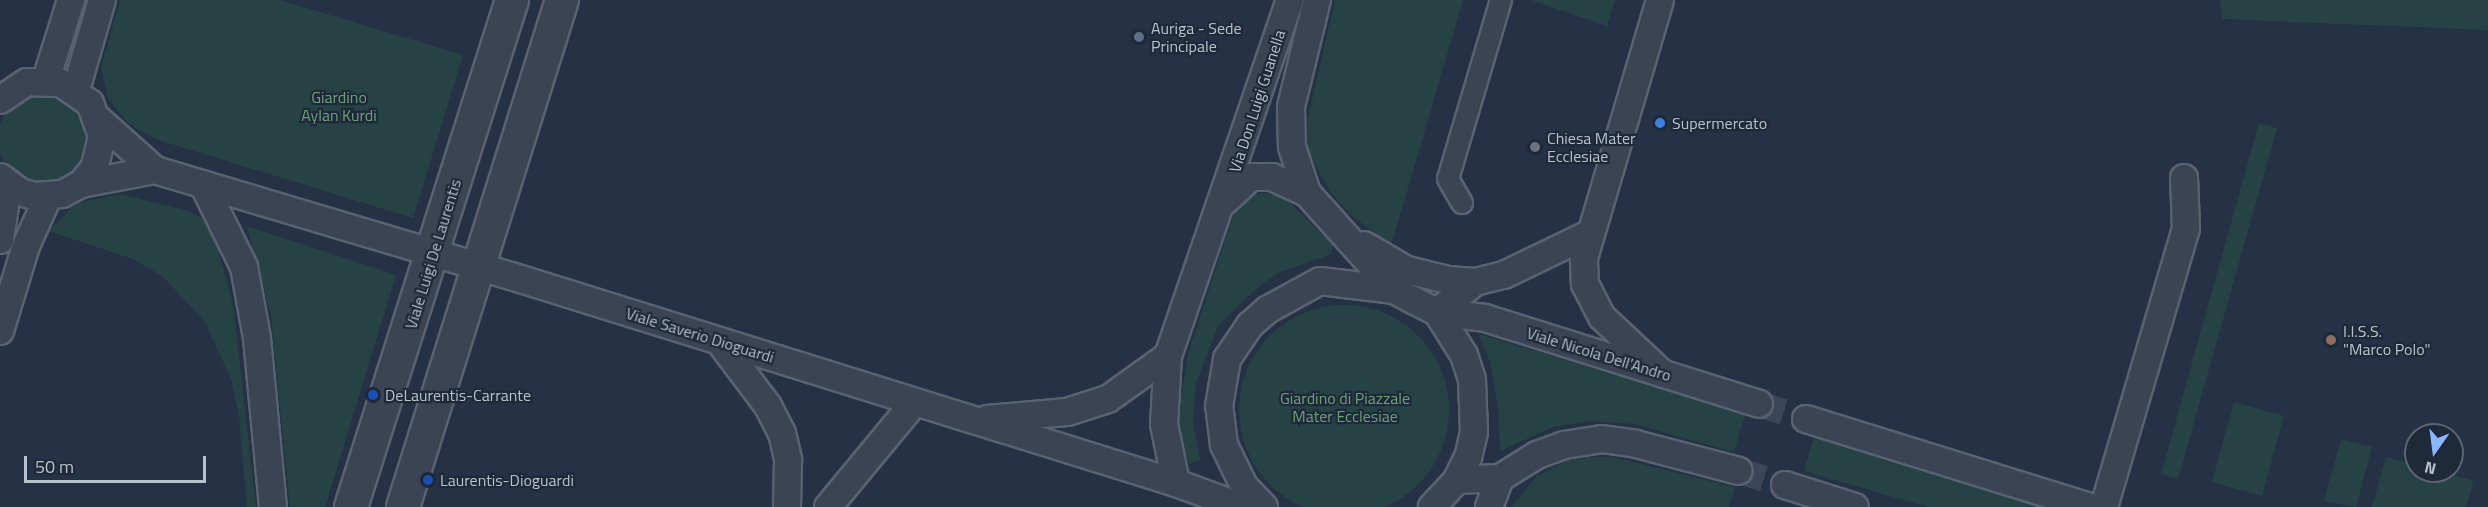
<!DOCTYPE html>
<html>
<head>
<meta charset="utf-8">
<style>
  body { margin:0 }
  #map { position:relative; width:2488px; height:507px; overflow:hidden; background:#253245; font-family:"Titillium Web",sans-serif }
  div>[style] { position:absolute }
  .green>* { inset:0; background:#274245 }
  .round { border-radius:50% }
  .minor-tunnel>* { height:26px; margin-top:-13px; transform-origin:0; background:repeating-linear-gradient(90deg,#3b4759 0 26px,transparent 0 39px) }
  .roads { filter:drop-shadow(2px 0 #586271) drop-shadow(-2px 0 #586271) drop-shadow(0 2px #586271) drop-shadow(0 -2px #586271) }
  .pedestrian>* { height:20px; margin:-10px; padding:0 10px; transform-origin:10px; border-radius:10px; background:#3a4454 }
  .minor>* { height:26px; margin:-13px; padding:0 13px; transform-origin:13px; border-radius:13px; background:#3a4454 }
  .tertiary>* { height:32px; margin:-16px; padding:0 16px; transform-origin:16px; border-radius:16px; background:#3a4454 }
  .dots>* { width:16px; height:16px; translate:-50% -50%; box-sizing:border-box; border:3px solid #1e2939; border-radius:50% }
  span { translate:-50% -50%; white-space:nowrap; text-align:center; line-height:1.15; -webkit-text-stroke:4.5px #1e2939; paint-order:stroke }
  .poi-label { font-size:16px; color:#b7c0cd }
  .left { translate:0 -50%; text-align:left }
  .park-label { font-size:16px; color:#6da079 }
  .street-label { font-size:16px; color:#b7c0cd }
  .north { position:absolute; left:2404px; top:423px; width:60px; height:60px; box-sizing:border-box; background:#1e2939; border:2px solid #5b6574; border-radius:50%; rotate:194deg; font-size:16px; font-weight:700; line-height:24px; text-align:center; color:#b7c0cd }
  .north::after { content:''; display:block; margin:auto; width:21px; height:27px; background:#8bb7ff; clip-path:polygon(50% 0,100% 100%,50% 72%,0 100%) }
  .scale { position:absolute; left:24px; top:456px; width:182px; height:27px; box-sizing:border-box; border:3px solid #b7c0cd; border-top:0; padding-left:8px; font-size:18px; line-height:21px; white-space:nowrap; color:#b7c0cd; -webkit-text-stroke:4px #1e2939; paint-order:stroke }
</style>
</head>
<body>
<div id="map">
  <div class="green">
    <i style="clip-path:polygon(120px 0,280px 0,463px 55px,413px 218px,158px 140px,128px 123px,108px 98px,101px 67px)"></i>
    <i style="clip-path:polygon(1335px 0,1463px 0,1391px 246px,1350px 214px,1330px 191px,1307px 150px,1308px 118px)"></i>
    <i style="clip-path:polygon(1531px 0,1615px 0,1607px 26px)"></i>
    <i style="clip-path:polygon(2220px 0,2488px 0,2488px 30px,2222px 19px)"></i>
    <i class="round" style="left:-2px;top:93px;width:92px;height:92px"></i>
    <i style="clip-path:polygon(2259px 123px,2277px 128px,2178px 479px,2161px 474px)"></i>
    <i style="clip-path:polygon(1265px 193px,1281px 196px,1294px 207px,1332px 244px,1331px 254px,1280px 272px,1259px 286px,1218px 326px,1196px 383px,1193px 423px,1200px 460px,1189px 464px,1181px 444px,1178px 413px,1188px 354px,1233px 216px,1253px 195px)"></i>
    <i style="clip-path:polygon(119px 194px,186px 210px,202px 218px,214px 235px,233px 304px,256px 507px,247px 507px,239px 416px,231px 379px,204px 320px,161px 275px,130px 258px,49px 231px,75px 204px)"></i>
    <i style="clip-path:polygon(247px 226px,396px 275px,325px 507px,290px 507px,271px 317px)"></i>
    <i class="round" style="left:1239px;top:305px;width:210px;height:210px"></i>
    <i style="clip-path:polygon(1479px 334px,1745px 414px,1734px 452px,1634px 424px,1591px 421px,1553px 427px,1500px 451px,1498px 406px,1490px 363px)"></i>
    <i style="clip-path:polygon(2234px 402px,2284px 416px,2262px 496px,2212px 482px)"></i>
    <i style="clip-path:polygon(1815px 434px,2041px 507px,1928px 507px,1804px 471px)"></i>
    <i style="clip-path:polygon(2341px 439px,2372px 447px,2356px 507px,2324px 501px)"></i>
    <i style="clip-path:polygon(1587px 457px,1613px 457px,1735px 487px,1729px 507px,1511px 507px,1537px 476px,1568px 460px)"></i>
    <i style="clip-path:polygon(2386px 457px,2416px 465px,2416px 471px,2438px 471px,2474px 481px,2466px 507px,2372px 507px)"></i>
  </div>
  <div class="minor-tunnel">
    <i style="left:1759px;top:404px;width:49px;rotate:17.7deg"></i>
    <i style="left:1739px;top:471px;width:48px;rotate:16.9deg"></i>
  </div>
  <div class="roads">
    <div class="pedestrian">
      <i style="left:1462px;top:203px;width:28px;rotate:-120deg"></i>
      <i style="left:1448px;top:179px;width:187px;rotate:-73.5deg"></i>
    </div>
    <div class="minor">
      <i style="left:1317px;top:0;width:110px;rotate:103.7deg"></i>
      <i style="left:1291px;top:107px;width:40px;rotate:88.6deg"></i>
      <i style="left:1292px;top:147px;width:48px;rotate:71.9deg"></i>
      <i style="left:1307px;top:193px;width:130px;rotate:48.1deg"></i>
      <i style="left:1660px;top:0;width:270px;rotate:106.4deg"></i>
      <i style="left:1584px;top:259px;width:25px;rotate:88deg"></i>
      <i style="left:1585px;top:284px;width:37px;rotate:63deg"></i>
      <i style="left:1602px;top:317px;width:83px;rotate:43.1deg"></i>
      <i style="left:46px;top:80px;width:84px;rotate:-72.6deg"></i>
      <i style="left:76px;top:90px;width:94px;rotate:-73.9deg"></i>
      <i style="left:0;top:100px;width:32px;rotate:-34deg"></i>
      <i style="left:27px;top:82px;width:34px;rotate:2deg"></i>
      <i style="left:61px;top:83px;width:35px;rotate:35deg"></i>
      <i style="left:90px;top:103px;width:35px;rotate:70deg"></i>
      <i style="left:102px;top:136px;width:32px;rotate:103deg"></i>
      <i style="left:95px;top:167px;width:22px;rotate:129deg"></i>
      <i style="left:81px;top:184px;width:21px;rotate:152deg"></i>
      <i style="left:62px;top:194px;width:28px;rotate:176deg"></i>
      <i style="left:34px;top:196px;width:15px;rotate:-164deg"></i>
      <i style="left:20px;top:192px;width:25px;rotate:-143deg"></i>
      <i style="left:99px;top:120px;width:75px;rotate:41.8deg"></i>
      <i style="left:81px;top:184px;width:75px;rotate:-10.7deg"></i>
      <i style="left:155px;top:170px;width:371px;rotate:16.6deg"></i>
      <i style="left:511px;top:276px;width:696px;rotate:17.29deg"></i>
      <i style="left:1176px;top:483px;width:70px;rotate:20deg"></i>
      <i style="left:203px;top:184px;width:93px;rotate:63.7deg"></i>
      <i style="left:244px;top:267px;width:72px;rotate:79.6deg"></i>
      <i style="left:257px;top:338px;width:170px;rotate:84.6deg"></i>
      <i style="left:1225px;top:201px;width:35px;rotate:-43deg"></i>
      <i style="left:1251px;top:177px;width:21px"></i>
      <i style="left:1272px;top:177px;width:38px;rotate:25deg"></i>
      <i style="left:0;top:240px;width:56px;rotate:-81.7deg"></i>
      <i style="left:1364px;top:245px;width:50px;rotate:30.2deg"></i>
      <i style="left:1407px;top:270px;width:42px;rotate:13.7deg"></i>
      <i style="left:1448px;top:280px;width:27px;rotate:4deg"></i>
      <i style="left:1437px;top:312px;width:48px;rotate:7.1deg"></i>
      <i style="left:1485px;top:318px;width:287px;rotate:17.4deg"></i>
      <i style="left:1437px;top:312px;width:48px;rotate:-38.3deg"></i>
      <i style="left:1475px;top:282px;width:30px;rotate:-14deg"></i>
      <i style="left:1504px;top:275px;width:94px;rotate:-25.8deg"></i>
      <i style="left:0;top:331px;width:89px;rotate:-73deg"></i>
      <i style="left:26px;top:246px;width:54px;rotate:-65.8deg"></i>
      <i style="left:719px;top:341px;width:81px;rotate:53deg"></i>
      <i style="left:768px;top:406px;width:30px;rotate:63deg"></i>
      <i style="left:782px;top:433px;width:28px;rotate:77deg"></i>
      <i style="left:788px;top:460px;width:47px;rotate:91.2deg"></i>
      <i style="left:1168px;top:356px;width:68px;rotate:93.4deg"></i>
      <i style="left:1164px;top:424px;width:60px;rotate:78.5deg"></i>
      <i style="left:987px;top:419px;width:80px;rotate:-5deg"></i>
      <i style="left:1067px;top:412px;width:43px;rotate:-17.6deg"></i>
      <i style="left:1108px;top:399px;width:74px;rotate:-35.6deg"></i>
      <i style="left:1168px;top:356px;width:376px;rotate:-71.1deg"></i>
      <i style="left:1806px;top:419px;width:297px;rotate:17.2deg"></i>
      <i style="left:1457px;top:480px;width:43px;rotate:-2.7deg"></i>
      <i style="left:1500px;top:478px;width:44px;rotate:-31.9deg"></i>
      <i style="left:1537px;top:455px;width:29px;rotate:-20deg"></i>
      <i style="left:1564px;top:445px;width:38px;rotate:-9deg"></i>
      <i style="left:1602px;top:439px;width:34px;rotate:8deg"></i>
      <i style="left:1636px;top:444px;width:106px;rotate:14.7deg"></i>
      <i style="left:1785px;top:485px;width:73px;rotate:17.4deg"></i>
      <i style="left:828px;top:507px;width:136px;rotate:-50.4deg"></i>
      <i style="left:1264px;top:507px;width:29px;rotate:-134deg"></i>
      <i style="left:1244px;top:486px;width:46px;rotate:-116deg"></i>
      <i style="left:1224px;top:445px;width:39px;rotate:-97deg"></i>
      <i style="left:1219px;top:406px;width:48px;rotate:-80.3deg"></i>
      <i style="left:1227px;top:359px;width:41px;rotate:-55.9deg"></i>
      <i style="left:1250px;top:325px;width:23px;rotate:-41deg"></i>
      <i style="left:1267px;top:310px;width:60px;rotate:-28.7deg"></i>
      <i style="left:1320px;top:281px;width:75px;rotate:6.9deg"></i>
      <i style="left:1394px;top:290px;width:24px;rotate:28deg"></i>
      <i style="left:1415px;top:301px;width:25px;rotate:27deg"></i>
      <i style="left:1437px;top:312px;width:51px;rotate:57.9deg"></i>
      <i style="left:1464px;top:355px;width:26px;rotate:72deg"></i>
      <i style="left:1472px;top:380px;width:52px;rotate:87.8deg"></i>
      <i style="left:1474px;top:432px;width:26px;rotate:103deg"></i>
      <i style="left:1468px;top:457px;width:25px;rotate:116deg"></i>
      <i style="left:1457px;top:480px;width:37px;rotate:133deg"></i>
      <i style="left:1489px;top:507px;width:31px;rotate:-69deg"></i>
      <i style="left:2104px;top:507px;width:290px;rotate:-73.6deg"></i>
      <i style="left:2186px;top:229px;width:51px;rotate:-92.2deg"></i>
    </div>
    <div class="tertiary">
      <i style="left:351px;top:507px;width:532px;rotate:-72.38deg"></i>
      <i style="left:403px;top:507px;width:531px;rotate:-72.59deg"></i>
    </div>
  </div>
  <div class="dots">
    <i style="left:1139px;top:37px;background:#5c6f8a"></i>
    <i style="left:1660px;top:123px;background:#3f7fe0"></i>
    <i style="left:1535px;top:147px;background:#6b7280"></i>
    <i style="left:2331px;top:340px;background:#8d6e63"></i>
    <i style="left:373px;top:395px;background:#1a4fb4"></i>
    <i style="left:428px;top:480px;background:#1a4fb4"></i>
  </div>
  <div class="poi-label">
    <span class="left" style="left:1151px;top:37px">Auriga - Sede<br>Principale</span>
    <span class="left" style="left:1672px;top:123px">Supermercato</span>
    <span class="left" style="left:1547px;top:147px">Chiesa Mater<br>Ecclesiae</span>
    <span class="left" style="left:2343px;top:340px">I.I.S.S.<br>"Marco Polo"</span>
    <span class="left" style="left:385px;top:395px">DeLaurentis-Carrante</span>
    <span class="left" style="left:440px;top:480px">Laurentis-Dioguardi</span>
  </div>
  <div class="park-label">
    <span style="left:339px;top:106px">Giardino<br>Aylan Kurdi</span>
    <span style="left:1345px;top:407px">Giardino di Piazzale<br>Mater Ecclesiae</span>
  </div>
  <div class="street-label">
    <span style="left:1257px;top:101px;rotate:-72deg">Via Don Luigi Guanella</span>
    <span style="left:433px;top:254px;rotate:-73deg">Viale Luigi De Laurentis</span>
    <span style="left:700px;top:335px;rotate:17deg">Viale Saverio Dioguardi</span>
    <span style="left:1599px;top:354px;rotate:17deg">Viale Nicola Dell'Andro</span>
  </div>
  <div class="north">N</div>
  <div class="scale">50 m</div>
</div>
</body>
</html>
